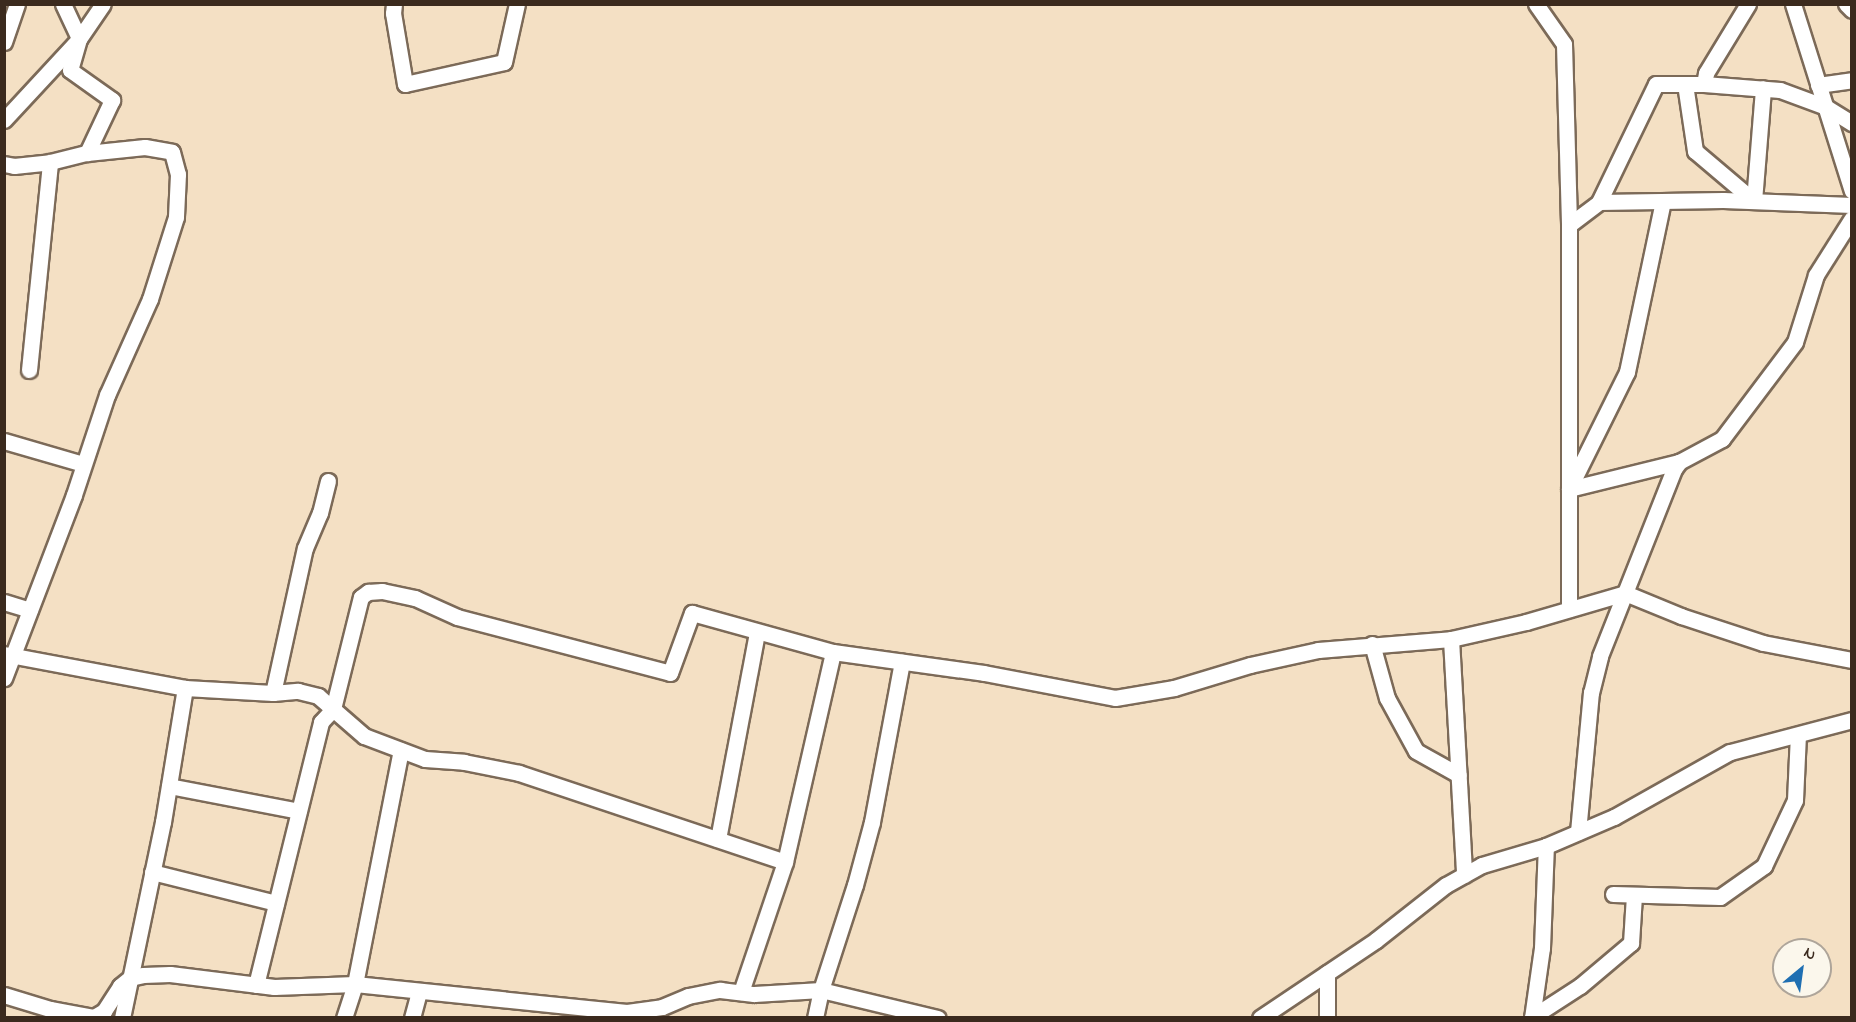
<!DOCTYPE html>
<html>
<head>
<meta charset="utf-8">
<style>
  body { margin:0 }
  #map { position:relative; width:1856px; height:1022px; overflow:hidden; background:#f4e0c4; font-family:"Indie Flower",sans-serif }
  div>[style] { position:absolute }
  .roads { filter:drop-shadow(2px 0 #7c6a58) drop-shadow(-2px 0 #7c6a58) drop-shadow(0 2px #7c6a58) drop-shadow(0 -2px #7c6a58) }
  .minor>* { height:15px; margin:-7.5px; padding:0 7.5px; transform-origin:7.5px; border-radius:7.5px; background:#fff }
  span { translate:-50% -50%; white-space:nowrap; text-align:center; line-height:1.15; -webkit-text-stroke:4.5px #fbf7ec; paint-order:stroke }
  .frame { position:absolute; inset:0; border:6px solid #3b2a1e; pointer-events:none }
  .north { position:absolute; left:1772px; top:938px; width:60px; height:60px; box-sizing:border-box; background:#fbf7ec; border:2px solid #aea59a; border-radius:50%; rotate:29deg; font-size:16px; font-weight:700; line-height:24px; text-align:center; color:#3b2a1e }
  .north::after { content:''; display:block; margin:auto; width:21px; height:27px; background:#1f6fb2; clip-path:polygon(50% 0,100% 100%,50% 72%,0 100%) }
</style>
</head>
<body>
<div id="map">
  <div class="roads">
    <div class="minor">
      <i style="left:63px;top:4px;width:38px;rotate:65deg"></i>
      <i style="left:79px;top:39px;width:32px;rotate:106deg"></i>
      <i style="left:70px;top:70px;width:52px;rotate:35.5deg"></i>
      <i style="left:112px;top:100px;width:59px;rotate:115.3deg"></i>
      <i style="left:394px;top:4px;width:9px;rotate:96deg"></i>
      <i style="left:393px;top:13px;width:72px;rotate:80.4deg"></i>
      <i style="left:405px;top:84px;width:101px;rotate:-12.5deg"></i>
      <i style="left:504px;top:62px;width:59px;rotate:-77.4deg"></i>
      <i style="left:1536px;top:4px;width:49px;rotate:55deg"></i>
      <i style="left:1564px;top:44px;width:181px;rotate:88.4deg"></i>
      <i style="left:1569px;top:225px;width:384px;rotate:90deg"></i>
      <i style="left:1748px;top:4px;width:81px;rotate:121.3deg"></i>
      <i style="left:1706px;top:73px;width:11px;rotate:100deg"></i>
      <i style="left:1704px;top:84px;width:48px;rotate:180deg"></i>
      <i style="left:1656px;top:84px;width:131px;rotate:115.8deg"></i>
      <i style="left:1599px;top:202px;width:124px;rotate:-0.9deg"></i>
      <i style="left:1723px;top:200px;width:129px;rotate:2.2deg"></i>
      <i style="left:1793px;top:4px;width:196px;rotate:72.5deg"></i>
      <i style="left:1846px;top:4px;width:8px;rotate:45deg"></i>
      <i style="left:4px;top:42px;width:40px;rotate:-71.1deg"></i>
      <i style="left:1685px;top:84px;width:68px;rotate:81.5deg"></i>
      <i style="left:1695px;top:151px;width:77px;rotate:40.3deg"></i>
      <i style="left:1704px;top:84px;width:76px;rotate:4.5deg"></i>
      <i style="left:1780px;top:90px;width:49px;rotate:20.3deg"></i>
      <i style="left:1826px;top:107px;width:31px;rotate:32deg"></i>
      <i style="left:1818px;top:85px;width:34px;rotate:-8deg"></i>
      <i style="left:4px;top:120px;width:110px;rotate:-47.2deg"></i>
      <i style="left:79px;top:39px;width:42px;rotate:-55.6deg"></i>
      <i style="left:4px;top:164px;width:10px;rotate:11deg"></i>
      <i style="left:14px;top:166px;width:36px;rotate:-6deg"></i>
      <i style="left:50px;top:162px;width:38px;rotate:-14deg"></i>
      <i style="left:87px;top:153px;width:58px;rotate:-5.9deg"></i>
      <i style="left:145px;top:147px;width:27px;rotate:10deg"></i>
      <i style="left:172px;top:152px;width:23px;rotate:75deg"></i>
      <i style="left:178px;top:174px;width:43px;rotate:92.7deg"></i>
      <i style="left:176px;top:217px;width:86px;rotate:107.6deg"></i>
      <i style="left:150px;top:299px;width:105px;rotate:114.1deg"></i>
      <i style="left:107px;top:395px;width:105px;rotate:108.3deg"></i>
      <i style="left:74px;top:495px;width:196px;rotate:110.9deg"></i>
      <i style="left:1663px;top:201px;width:175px;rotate:101.9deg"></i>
      <i style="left:1627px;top:372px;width:131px;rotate:116.4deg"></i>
      <i style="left:1569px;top:489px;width:113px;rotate:-13.8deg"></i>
      <i style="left:1754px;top:201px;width:113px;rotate:-85.4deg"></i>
      <i style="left:1569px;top:225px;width:38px;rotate:-37deg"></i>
      <i style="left:29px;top:370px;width:209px;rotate:-84.2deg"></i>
      <i style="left:4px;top:441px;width:82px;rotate:16.2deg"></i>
      <i style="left:4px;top:602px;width:27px;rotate:17deg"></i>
      <i style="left:1451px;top:639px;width:236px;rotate:86.8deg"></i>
      <i style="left:1372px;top:644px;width:56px;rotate:74.5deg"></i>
      <i style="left:1387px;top:698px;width:60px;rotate:61.3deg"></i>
      <i style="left:1416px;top:751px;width:49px;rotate:29.2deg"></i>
      <i style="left:4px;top:654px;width:184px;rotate:10.6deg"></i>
      <i style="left:185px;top:688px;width:88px;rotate:3.3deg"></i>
      <i style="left:273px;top:693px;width:25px;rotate:-5deg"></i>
      <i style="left:298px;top:691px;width:21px;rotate:14deg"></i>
      <i style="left:318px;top:696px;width:61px;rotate:41deg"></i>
      <i style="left:364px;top:736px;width:65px;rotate:20.7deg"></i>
      <i style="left:425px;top:759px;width:39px;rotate:4deg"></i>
      <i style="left:464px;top:762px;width:56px;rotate:11.3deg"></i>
      <i style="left:519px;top:773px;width:280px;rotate:18.5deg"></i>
      <i style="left:273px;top:693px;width:148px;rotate:-77.6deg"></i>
      <i style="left:305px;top:548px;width:38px;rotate:-67deg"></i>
      <i style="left:320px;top:513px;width:33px;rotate:-76deg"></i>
      <i style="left:169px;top:786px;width:132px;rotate:10.9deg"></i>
      <i style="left:1578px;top:832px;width:140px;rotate:-84.7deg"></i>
      <i style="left:1591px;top:693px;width:38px;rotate:-76deg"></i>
      <i style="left:1600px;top:656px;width:201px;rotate:-68.4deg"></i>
      <i style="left:1674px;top:469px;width:9px;rotate:-54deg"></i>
      <i style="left:1679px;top:462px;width:49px;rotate:-28.1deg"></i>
      <i style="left:1722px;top:439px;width:121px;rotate:-53deg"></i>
      <i style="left:1795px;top:342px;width:70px;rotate:-72.6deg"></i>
      <i style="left:1816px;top:275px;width:67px;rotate:-57.7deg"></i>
      <i style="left:718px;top:839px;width:211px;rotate:-79.3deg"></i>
      <i style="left:152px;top:872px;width:128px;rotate:14deg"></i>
      <i style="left:1613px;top:894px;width:107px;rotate:1.6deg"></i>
      <i style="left:1720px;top:897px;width:54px;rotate:-35.2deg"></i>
      <i style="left:1764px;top:866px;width:73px;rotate:-64.8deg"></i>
      <i style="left:1795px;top:800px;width:65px;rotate:-87.4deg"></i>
      <i style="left:1327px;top:973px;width:45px;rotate:90deg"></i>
      <i style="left:256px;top:985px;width:271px;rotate:-76.1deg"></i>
      <i style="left:321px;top:722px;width:18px;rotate:-47deg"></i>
      <i style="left:333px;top:709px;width:115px;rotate:-76deg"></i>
      <i style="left:361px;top:597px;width:9px;rotate:-36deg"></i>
      <i style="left:368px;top:592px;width:14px;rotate:-4deg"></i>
      <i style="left:382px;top:591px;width:34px;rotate:12deg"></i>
      <i style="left:415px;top:598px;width:46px;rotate:24.3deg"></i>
      <i style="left:457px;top:617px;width:220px;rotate:14.7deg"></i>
      <i style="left:670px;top:673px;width:64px;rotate:-69.9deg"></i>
      <i style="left:692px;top:613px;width:146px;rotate:15.5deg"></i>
      <i style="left:833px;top:652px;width:152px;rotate:7.9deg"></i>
      <i style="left:984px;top:673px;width:133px;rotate:10.8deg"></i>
      <i style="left:1115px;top:698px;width:60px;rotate:-9.6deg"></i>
      <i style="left:1174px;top:688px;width:79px;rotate:-16.8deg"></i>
      <i style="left:1250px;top:665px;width:70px;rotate:-12.4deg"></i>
      <i style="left:1318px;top:650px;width:133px;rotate:-4.7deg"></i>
      <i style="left:1451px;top:639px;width:77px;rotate:-12.8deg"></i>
      <i style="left:1526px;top:622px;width:103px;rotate:-16.3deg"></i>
      <i style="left:1625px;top:593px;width:61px;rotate:22.3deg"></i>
      <i style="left:1681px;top:616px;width:86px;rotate:18.2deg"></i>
      <i style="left:1763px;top:643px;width:91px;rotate:10.8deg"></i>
      <i style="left:741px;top:992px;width:137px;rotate:-71.3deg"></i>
      <i style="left:785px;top:862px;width:215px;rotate:-77.1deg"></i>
      <i style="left:4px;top:995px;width:48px;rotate:16.9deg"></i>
      <i style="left:50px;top:1009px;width:45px;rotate:10.3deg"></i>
      <i style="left:94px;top:1017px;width:12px;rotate:-31deg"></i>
      <i style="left:104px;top:1011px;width:30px;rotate:-57deg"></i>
      <i style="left:120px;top:986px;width:13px;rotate:-39deg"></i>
      <i style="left:130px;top:978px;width:13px;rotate:-13deg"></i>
      <i style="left:143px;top:975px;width:27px;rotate:-2deg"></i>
      <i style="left:170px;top:974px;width:105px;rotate:7.1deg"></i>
      <i style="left:274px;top:987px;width:81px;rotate:-2.1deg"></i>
      <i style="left:355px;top:984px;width:273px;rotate:5.9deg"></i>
      <i style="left:627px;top:1012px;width:35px;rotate:-8deg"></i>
      <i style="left:662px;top:1007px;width:28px;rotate:-23deg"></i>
      <i style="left:688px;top:996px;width:33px;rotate:-11deg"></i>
      <i style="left:720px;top:990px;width:34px;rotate:7deg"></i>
      <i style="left:754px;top:994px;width:67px;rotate:-3.4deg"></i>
      <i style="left:821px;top:990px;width:120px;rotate:13.5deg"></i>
      <i style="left:1532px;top:1017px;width:57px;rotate:-32.9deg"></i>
      <i style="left:1580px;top:986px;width:67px;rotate:-40.1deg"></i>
      <i style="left:1631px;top:943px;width:48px;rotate:-86.4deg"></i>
      <i style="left:122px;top:1018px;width:200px;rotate:-78.2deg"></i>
      <i style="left:163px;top:822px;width:136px;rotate:-80.7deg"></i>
      <i style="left:344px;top:1018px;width:36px;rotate:-72deg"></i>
      <i style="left:355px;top:984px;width:238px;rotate:-78.9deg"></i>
      <i style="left:412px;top:1018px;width:27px;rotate:-75deg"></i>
      <i style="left:815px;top:1018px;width:29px;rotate:-78deg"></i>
      <i style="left:821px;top:990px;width:110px;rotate:-72.1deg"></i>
      <i style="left:855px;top:885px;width:65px;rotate:-74.9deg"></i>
      <i style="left:872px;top:822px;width:163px;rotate:-79.4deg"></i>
      <i style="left:1260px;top:1018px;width:140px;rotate:-33.9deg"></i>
      <i style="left:1376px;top:940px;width:89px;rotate:-38.2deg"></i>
      <i style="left:1446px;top:885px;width:41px;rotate:-29.1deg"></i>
      <i style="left:1482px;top:865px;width:67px;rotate:-16.5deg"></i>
      <i style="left:1546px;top:846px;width:74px;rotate:-23.1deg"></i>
      <i style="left:1614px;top:817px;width:133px;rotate:-29.3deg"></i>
      <i style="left:1730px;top:752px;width:126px;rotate:-14.7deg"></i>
      <i style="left:1532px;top:1018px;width:71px;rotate:-81.9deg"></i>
      <i style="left:1542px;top:948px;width:102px;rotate:-87.8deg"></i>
    </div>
  </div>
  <div class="frame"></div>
  <div class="north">N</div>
</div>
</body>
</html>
